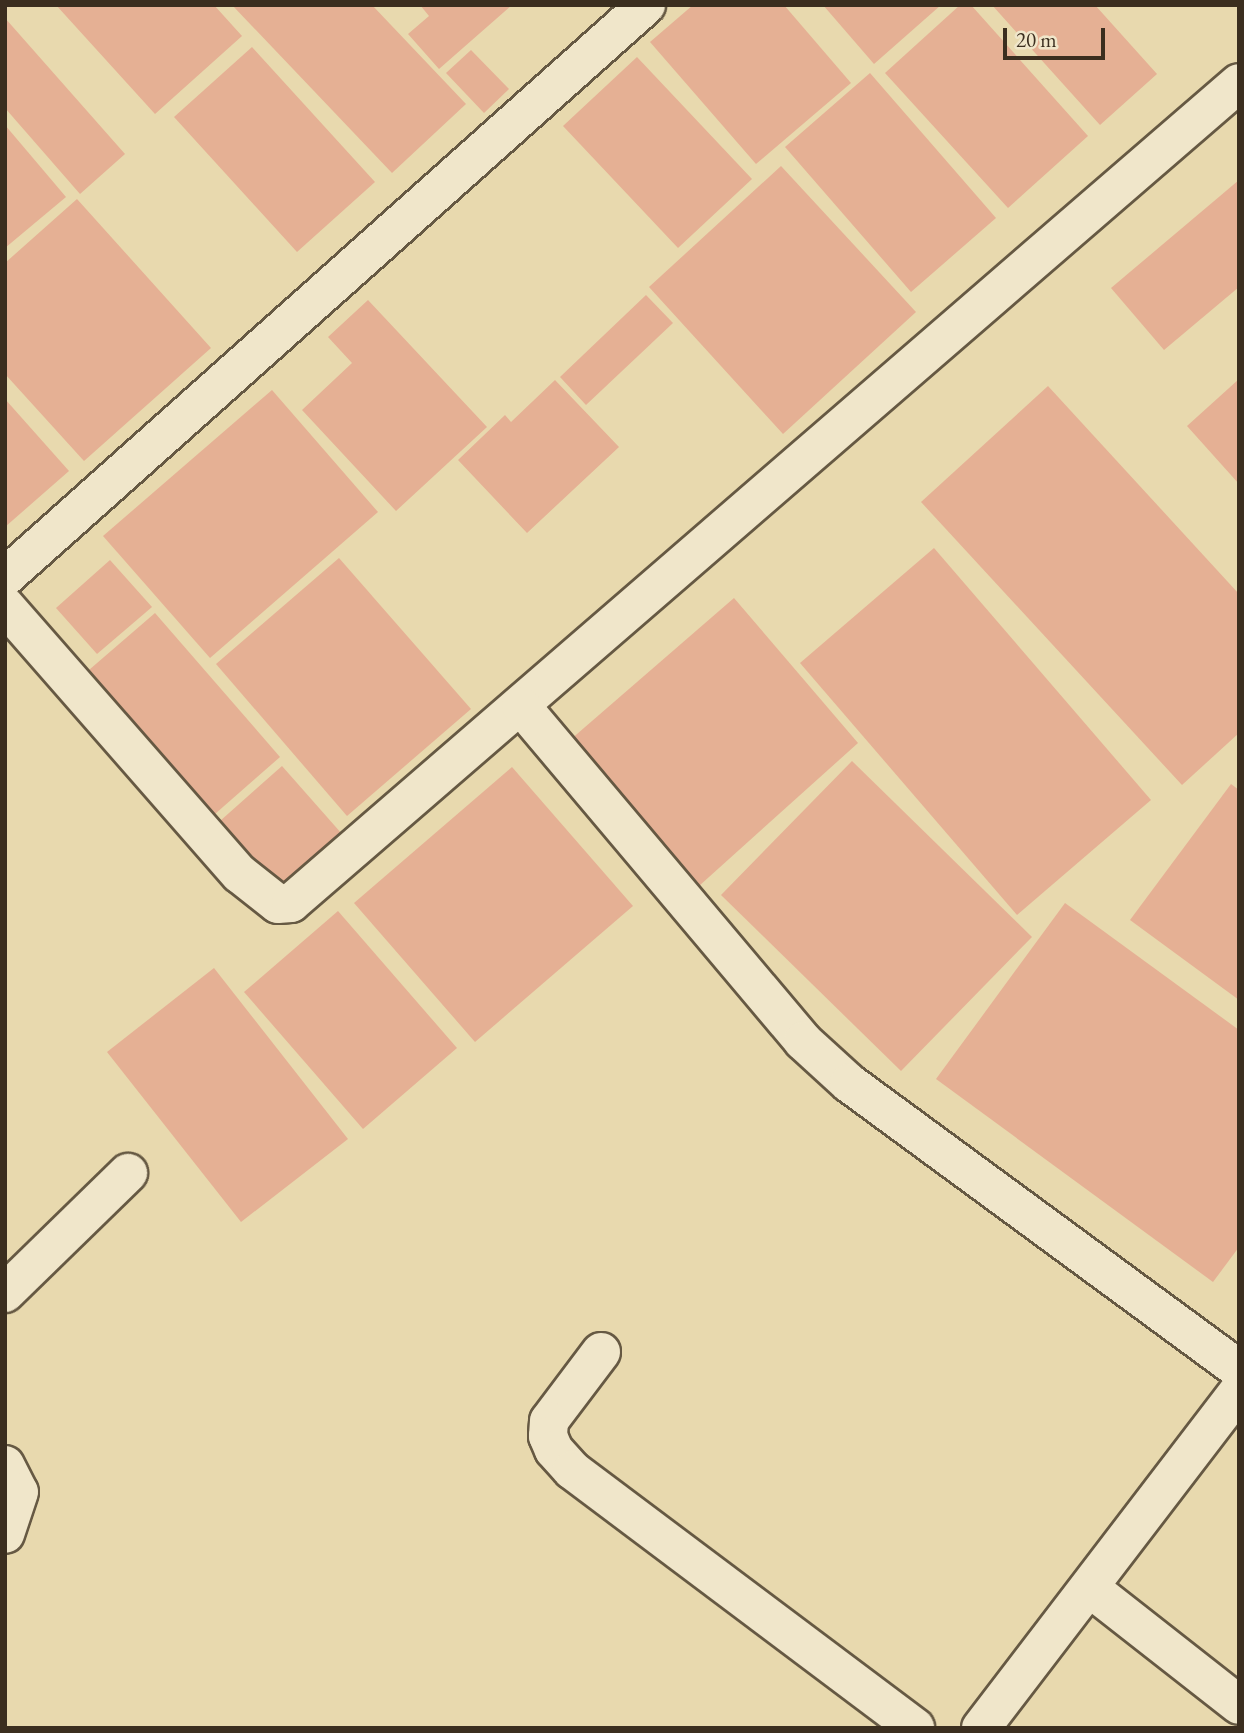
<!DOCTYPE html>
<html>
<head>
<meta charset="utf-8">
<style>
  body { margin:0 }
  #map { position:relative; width:1244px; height:1733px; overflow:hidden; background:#e8d9ae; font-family:"EB Garamond",serif }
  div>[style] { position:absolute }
  .building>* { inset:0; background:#e5b094 }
  .roads { filter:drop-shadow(2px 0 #665943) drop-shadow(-2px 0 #665943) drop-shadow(0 2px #665943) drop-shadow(0 -2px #665943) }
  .minor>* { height:38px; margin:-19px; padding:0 19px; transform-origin:19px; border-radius:19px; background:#f0e6ca }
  span { translate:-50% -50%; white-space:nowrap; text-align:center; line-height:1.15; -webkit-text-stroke:5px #f0e6ca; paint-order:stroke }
  .frame { position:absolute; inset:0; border:7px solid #3b2e1f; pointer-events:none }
  .scale { position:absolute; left:1003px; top:28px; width:102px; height:32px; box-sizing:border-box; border:4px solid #3b2e1f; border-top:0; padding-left:9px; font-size:21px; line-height:24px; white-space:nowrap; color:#3b2e1f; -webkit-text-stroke:5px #f0e6ca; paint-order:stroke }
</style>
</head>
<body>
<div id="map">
  <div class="building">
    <i style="clip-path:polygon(56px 5px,214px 5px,242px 36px,155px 114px)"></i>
    <i style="clip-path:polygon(232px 5px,372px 5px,466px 104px,392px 173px)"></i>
    <i style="clip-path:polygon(420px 5px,512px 5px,439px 69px,408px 34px,429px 16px)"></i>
    <i style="clip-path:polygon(693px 5px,784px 5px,851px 83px,756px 164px,650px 42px)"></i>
    <i style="clip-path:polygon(823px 5px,941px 5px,874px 64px)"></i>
    <i style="clip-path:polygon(960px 5px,971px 5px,1088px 136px,1008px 208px,885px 73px)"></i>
    <i style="clip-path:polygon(992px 5px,1095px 5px,1157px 74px,1100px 125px)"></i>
    <i style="clip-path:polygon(5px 18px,125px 154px,80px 194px,5px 108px)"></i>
    <i style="clip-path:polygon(252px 47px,375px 182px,297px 252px,174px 117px)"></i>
    <i style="clip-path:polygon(471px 50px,509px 89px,484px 113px,446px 73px)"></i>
    <i style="clip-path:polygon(637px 57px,752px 179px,678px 248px,563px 126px)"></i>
    <i style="clip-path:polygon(870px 73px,996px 218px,911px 292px,785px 147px)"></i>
    <i style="clip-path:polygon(5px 125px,66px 197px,5px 248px)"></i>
    <i style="clip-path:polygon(781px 166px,916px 312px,783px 434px,649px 287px)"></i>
    <i style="clip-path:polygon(1239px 180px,1239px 287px,1164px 350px,1111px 288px)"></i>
    <i style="clip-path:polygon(77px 199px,211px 348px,84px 461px,5px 374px,5px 263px)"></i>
    <i style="clip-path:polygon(646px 295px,673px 323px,586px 405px,560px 377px)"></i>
    <i style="clip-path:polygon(368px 300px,487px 427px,396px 511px,302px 410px,352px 363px,328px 337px)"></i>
    <i style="clip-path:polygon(1239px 379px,1239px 484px,1187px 426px)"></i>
    <i style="clip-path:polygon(555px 380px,619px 447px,527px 533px,458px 460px,505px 415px,511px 422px)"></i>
    <i style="clip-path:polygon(1048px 386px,1239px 594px,1239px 733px,1182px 785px,921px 502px)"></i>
    <i style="clip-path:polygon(272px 390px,378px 512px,210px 658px,103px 536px)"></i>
    <i style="clip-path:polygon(5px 399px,69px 471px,5px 527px)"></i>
    <i style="clip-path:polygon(934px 548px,1151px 800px,1017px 915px,800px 663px)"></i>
    <i style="clip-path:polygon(339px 558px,471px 709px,347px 816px,216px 664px)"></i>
    <i style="clip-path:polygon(110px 560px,152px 607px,97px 654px,56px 608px)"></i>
    <i style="clip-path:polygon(734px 598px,858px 743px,689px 895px,562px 747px)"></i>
    <i style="clip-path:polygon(155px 613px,280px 757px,207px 821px,82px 676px)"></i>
    <i style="clip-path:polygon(852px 761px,1032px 937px,901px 1071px,721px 895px)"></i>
    <i style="clip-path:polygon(282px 766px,342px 834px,280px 889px,220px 821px)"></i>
    <i style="clip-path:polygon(512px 767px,633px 906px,475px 1042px,354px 903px)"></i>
    <i style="clip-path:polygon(1231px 784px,1239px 790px,1239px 1000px,1130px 920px)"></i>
    <i style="clip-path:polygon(1065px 903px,1239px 1030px,1239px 1247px,1213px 1282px,936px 1079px)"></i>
    <i style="clip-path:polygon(338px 911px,457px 1048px,363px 1129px,244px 992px)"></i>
    <i style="clip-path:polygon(214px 968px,348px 1139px,241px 1222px,107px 1052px)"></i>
  </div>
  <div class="roads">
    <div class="minor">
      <i style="left:5px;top:577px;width:859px;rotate:-41.74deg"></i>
      <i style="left:5px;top:606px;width:356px;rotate:48.8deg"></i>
      <i style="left:240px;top:874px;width:48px;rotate:38.3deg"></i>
      <i style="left:278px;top:904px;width:13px;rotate:-4deg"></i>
      <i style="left:291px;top:903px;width:1253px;rotate:-40.86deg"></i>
      <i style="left:521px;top:706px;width:438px;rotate:49.9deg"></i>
      <i style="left:803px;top:1041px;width:62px;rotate:42.4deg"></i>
      <i style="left:849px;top:1083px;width:484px;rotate:36.3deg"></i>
      <i style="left:5px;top:1293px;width:172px;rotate:-44.3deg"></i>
      <i style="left:601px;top:1352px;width:86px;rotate:127deg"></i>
      <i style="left:549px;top:1421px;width:15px;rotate:94deg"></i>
      <i style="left:548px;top:1436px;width:15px;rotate:67deg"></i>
      <i style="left:554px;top:1450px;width:27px;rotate:48deg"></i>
      <i style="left:572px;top:1470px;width:429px;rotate:36.9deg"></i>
      <i style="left:5px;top:1465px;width:30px;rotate:63deg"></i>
      <i style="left:19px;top:1492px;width:44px;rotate:108.4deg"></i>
      <i style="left:1090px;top:1588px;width:189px;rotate:38.1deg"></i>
      <i style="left:981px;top:1728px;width:424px;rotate:-52.6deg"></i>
    </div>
  </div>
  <div class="frame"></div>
  <div class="scale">20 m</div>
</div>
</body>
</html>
